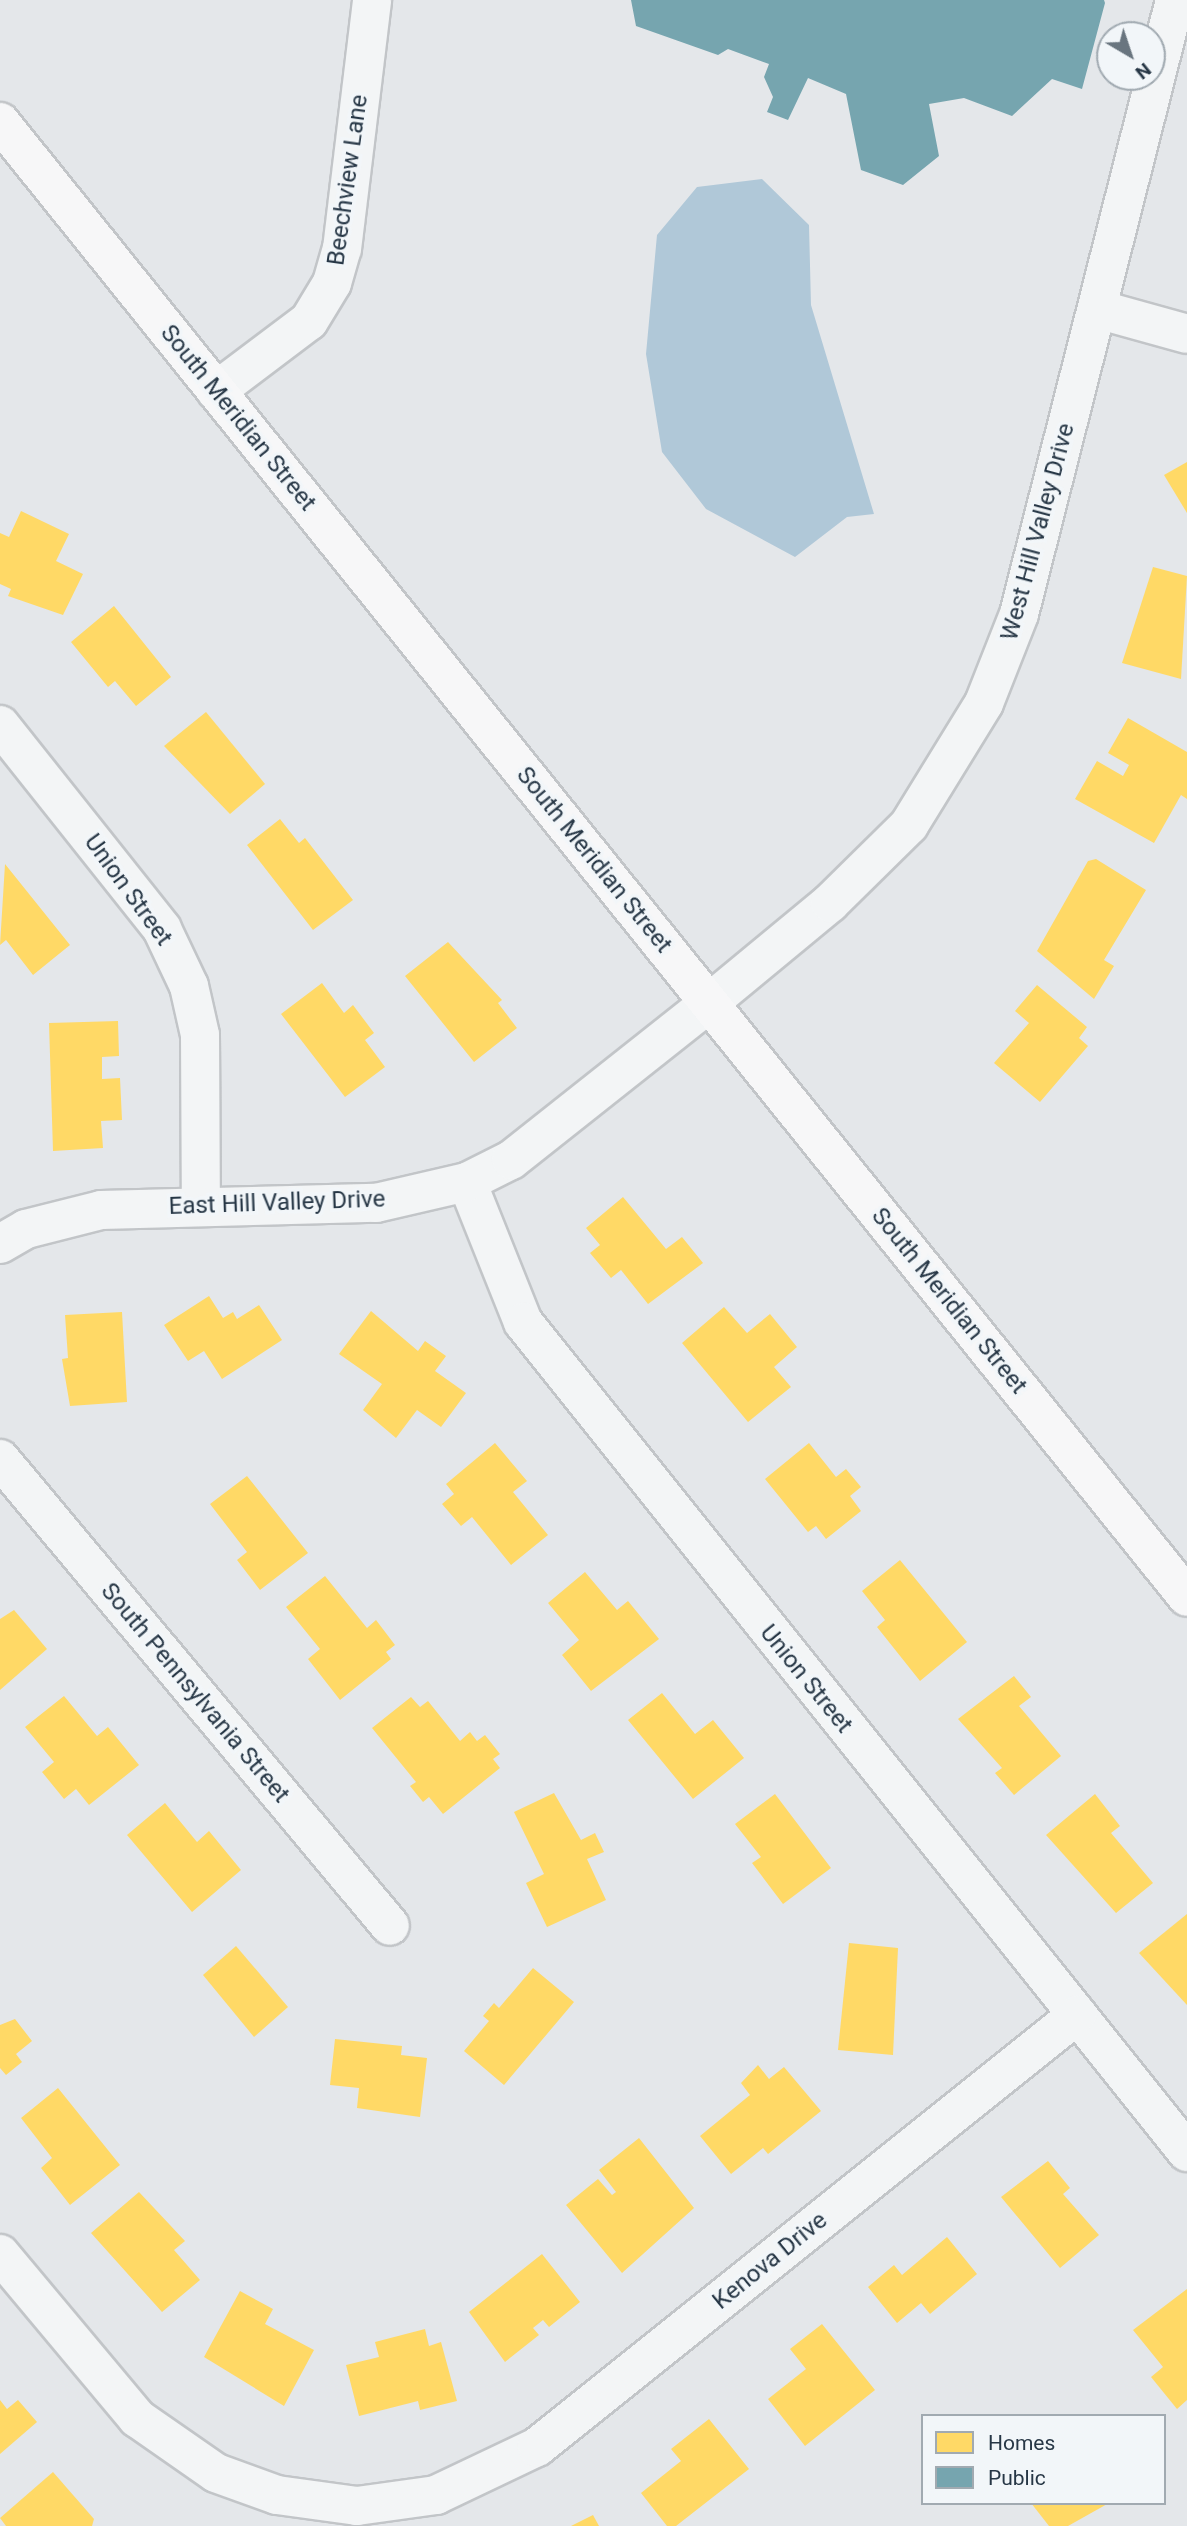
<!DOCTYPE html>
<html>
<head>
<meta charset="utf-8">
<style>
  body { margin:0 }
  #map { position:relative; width:1187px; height:2526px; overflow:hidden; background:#e4e7ea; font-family:Roboto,sans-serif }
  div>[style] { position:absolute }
  .water>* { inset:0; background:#b0c8d8 }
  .homes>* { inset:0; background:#ffd966 }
  .public>* { inset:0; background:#76a5af }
  .roads { filter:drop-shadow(2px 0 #c2c5c8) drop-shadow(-2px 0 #c2c5c8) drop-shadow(0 2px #c2c5c8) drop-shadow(0 -2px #c2c5c8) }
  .minor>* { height:38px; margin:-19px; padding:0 19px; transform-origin:19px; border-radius:19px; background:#f3f5f6 }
  .major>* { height:38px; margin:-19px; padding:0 19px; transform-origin:19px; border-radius:19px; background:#f7f7f8 }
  span { translate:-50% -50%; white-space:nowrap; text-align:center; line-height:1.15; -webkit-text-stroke:7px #f2f6f9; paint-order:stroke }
  .street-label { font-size:24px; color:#273746 }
  .legend { position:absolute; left:921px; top:2414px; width:245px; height:91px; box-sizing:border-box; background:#f2f6f9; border:2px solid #a1aab1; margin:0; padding:9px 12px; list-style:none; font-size:21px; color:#273746 }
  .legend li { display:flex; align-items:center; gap:14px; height:35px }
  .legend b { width:35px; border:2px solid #a1aab1 }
  .north { position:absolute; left:1096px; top:21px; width:70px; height:70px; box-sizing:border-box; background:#f2f6f9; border:2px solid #a1aab1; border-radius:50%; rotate:141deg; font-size:19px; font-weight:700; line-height:28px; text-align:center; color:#273746 }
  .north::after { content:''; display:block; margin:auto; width:24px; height:32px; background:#69757f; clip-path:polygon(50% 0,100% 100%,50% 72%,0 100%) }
</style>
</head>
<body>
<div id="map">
  <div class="water">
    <i style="clip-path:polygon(762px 179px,809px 225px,811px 305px,874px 514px,847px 517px,795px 557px,706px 509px,662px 452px,646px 354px,657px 235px,697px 187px)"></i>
  </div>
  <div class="homes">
    <i style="clip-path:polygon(1187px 462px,1187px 513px,1164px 475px)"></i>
    <i style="clip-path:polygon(21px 511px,69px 534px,56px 561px,83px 574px,63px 615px,8px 596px,11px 589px,0 584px,0 533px,9px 537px)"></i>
    <i style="clip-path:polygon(1153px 567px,1187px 576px,1181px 679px,1122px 663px)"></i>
    <i style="clip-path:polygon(114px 606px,171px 677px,136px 706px,115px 681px,108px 687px,71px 642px)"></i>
    <i style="clip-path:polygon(206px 712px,265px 784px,230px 814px,164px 746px)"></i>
    <i style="clip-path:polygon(1128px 718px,1187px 752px,1187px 799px,1181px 795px,1154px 843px,1075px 799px,1097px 761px,1123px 776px,1129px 765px,1108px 753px)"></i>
    <i style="clip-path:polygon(280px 819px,299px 843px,305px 838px,353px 900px,313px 930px,247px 845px)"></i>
    <i style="clip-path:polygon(1096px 859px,1146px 890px,1104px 960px,1114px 966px,1094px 999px,1037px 951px,1088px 861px)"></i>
    <i style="clip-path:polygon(5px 864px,70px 945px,33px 975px,6px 940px,0 945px)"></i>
    <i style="clip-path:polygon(448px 942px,502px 1000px,498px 1003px,517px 1028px,474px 1062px,405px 976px)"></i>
    <i style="clip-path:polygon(322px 983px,344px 1013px,353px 1005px,374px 1033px,365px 1040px,385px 1067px,345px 1097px,281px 1014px)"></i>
    <i style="clip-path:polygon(1037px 985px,1087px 1027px,1079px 1038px,1088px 1046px,1040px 1102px,994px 1063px,1029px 1023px,1015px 1011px)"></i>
    <i style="clip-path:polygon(118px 1021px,119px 1056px,102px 1057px,102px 1079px,120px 1078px,122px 1120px,101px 1121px,103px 1148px,53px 1151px,49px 1023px)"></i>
    <i style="clip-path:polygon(623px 1197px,666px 1249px,682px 1237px,703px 1263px,648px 1304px,621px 1270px,611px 1278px,590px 1253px,600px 1245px,586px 1228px)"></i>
    <i style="clip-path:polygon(209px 1296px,223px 1318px,233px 1312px,237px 1319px,259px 1305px,282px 1340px,222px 1379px,204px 1351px,188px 1361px,164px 1325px)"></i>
    <i style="clip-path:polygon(724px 1307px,747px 1333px,770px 1314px,797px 1347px,774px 1367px,791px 1387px,748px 1422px,682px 1343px)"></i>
    <i style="clip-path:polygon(371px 1311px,418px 1351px,425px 1341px,446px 1356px,435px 1371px,466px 1393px,441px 1427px,417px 1410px,396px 1438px,363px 1410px,382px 1384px,339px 1354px)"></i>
    <i style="clip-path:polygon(122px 1312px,127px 1402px,70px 1406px,62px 1359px,68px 1358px,65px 1315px)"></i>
    <i style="clip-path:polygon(495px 1443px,527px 1481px,513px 1492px,548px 1535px,511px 1565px,472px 1517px,461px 1526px,442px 1504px,454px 1494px,446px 1484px)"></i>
    <i style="clip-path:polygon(809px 1443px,836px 1477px,846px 1469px,861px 1487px,850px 1496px,861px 1511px,826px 1539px,816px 1526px,808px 1532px,765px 1479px)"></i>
    <i style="clip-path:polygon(247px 1476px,308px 1553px,260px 1590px,237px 1560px,247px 1552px,210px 1504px)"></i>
    <i style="clip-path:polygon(900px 1560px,967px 1642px,920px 1681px,877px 1627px,885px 1620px,862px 1591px)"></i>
    <i style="clip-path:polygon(585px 1572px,617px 1610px,628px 1601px,659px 1639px,591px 1691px,562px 1655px,579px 1640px,548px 1603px)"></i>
    <i style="clip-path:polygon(325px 1576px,367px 1628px,376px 1620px,395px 1645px,386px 1652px,391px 1659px,340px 1700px,308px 1659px,320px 1649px,286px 1607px)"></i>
    <i style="clip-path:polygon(14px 1610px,47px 1649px,0 1690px,0 1619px)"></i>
    <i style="clip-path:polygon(1014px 1676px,1031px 1697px,1019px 1706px,1061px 1756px,1014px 1795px,995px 1773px,1002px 1768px,958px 1719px)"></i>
    <i style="clip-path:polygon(662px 1693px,695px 1734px,713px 1720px,744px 1758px,693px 1799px,628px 1720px)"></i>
    <i style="clip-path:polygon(64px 1696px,97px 1736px,108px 1727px,139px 1765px,89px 1805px,76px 1789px,64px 1799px,42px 1772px,54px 1762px,25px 1727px)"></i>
    <i style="clip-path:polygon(411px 1697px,420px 1707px,428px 1701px,460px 1741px,470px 1732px,477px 1741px,485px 1735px,500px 1754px,493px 1759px,500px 1768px,443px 1814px,429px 1797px,423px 1802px,410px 1786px,416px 1782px,372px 1728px)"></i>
    <i style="clip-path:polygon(554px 1793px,581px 1840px,595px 1833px,604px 1852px,587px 1859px,606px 1900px,547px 1927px,526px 1883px,544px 1874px,514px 1812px)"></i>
    <i style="clip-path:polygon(775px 1794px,831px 1868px,783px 1904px,752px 1863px,761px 1857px,735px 1824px)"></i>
    <i style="clip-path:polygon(1095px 1794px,1120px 1826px,1111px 1833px,1153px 1883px,1116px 1913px,1046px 1835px)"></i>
    <i style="clip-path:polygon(165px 1803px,197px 1842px,209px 1831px,241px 1870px,192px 1912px,127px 1835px)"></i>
    <i style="clip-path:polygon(1187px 1914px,1187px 2005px,1139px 1953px)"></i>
    <i style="clip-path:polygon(849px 1943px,898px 1948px,893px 2055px,838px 2050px)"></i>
    <i style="clip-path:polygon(236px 1946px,288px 2007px,254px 2037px,203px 1975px)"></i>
    <i style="clip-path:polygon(533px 1968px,574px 2002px,504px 2085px,464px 2051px,489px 2021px,483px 2016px,494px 2003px,499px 2008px)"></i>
    <i style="clip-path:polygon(15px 2019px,32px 2041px,16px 2054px,22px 2062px,6px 2075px,0 2068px,0 2025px)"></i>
    <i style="clip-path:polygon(335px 2039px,402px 2046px,401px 2055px,427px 2058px,420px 2117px,357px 2108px,359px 2088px,330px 2085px)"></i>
    <i style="clip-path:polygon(758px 2065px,769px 2079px,784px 2067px,821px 2111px,768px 2154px,763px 2148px,731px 2174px,700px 2136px,750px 2095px,741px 2083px)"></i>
    <i style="clip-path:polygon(58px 2088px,120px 2165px,70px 2205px,41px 2168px,52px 2158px,21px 2118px)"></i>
    <i style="clip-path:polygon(639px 2138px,694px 2208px,622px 2273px,566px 2205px,598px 2179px,612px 2195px,616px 2192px,599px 2170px)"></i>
    <i style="clip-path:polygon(1048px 2161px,1070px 2188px,1063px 2194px,1099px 2235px,1060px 2268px,1001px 2197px)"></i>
    <i style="clip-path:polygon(139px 2192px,185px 2241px,174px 2250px,200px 2280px,162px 2312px,91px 2233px)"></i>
    <i style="clip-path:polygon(947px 2237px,977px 2274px,930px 2314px,921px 2303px,897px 2323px,868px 2287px,894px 2265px,902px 2275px)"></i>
    <i style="clip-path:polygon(542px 2254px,580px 2302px,549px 2327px,543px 2320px,533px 2328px,539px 2335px,505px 2362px,469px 2312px)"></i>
    <i style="clip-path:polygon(1187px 2289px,1187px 2400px,1177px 2409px,1151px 2377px,1163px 2367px,1133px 2330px)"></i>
    <i style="clip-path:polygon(240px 2291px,273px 2309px,265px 2324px,314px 2350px,284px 2406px,204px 2357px)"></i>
    <i style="clip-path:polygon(822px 2324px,875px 2390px,805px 2446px,768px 2399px,806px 2369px,790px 2349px)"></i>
    <i style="clip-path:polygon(425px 2329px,429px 2346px,441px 2342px,457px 2401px,420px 2410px,418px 2401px,359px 2416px,346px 2365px,379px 2357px,375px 2342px)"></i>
    <i style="clip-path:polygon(0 2400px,7px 2409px,18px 2400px,37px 2422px,0 2454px)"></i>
    <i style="clip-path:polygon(709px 2419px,749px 2469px,676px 2526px,667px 2526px,641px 2493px,681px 2461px,671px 2449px)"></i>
    <i style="clip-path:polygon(53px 2472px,94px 2519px,92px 2526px,6px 2526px,0 2518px)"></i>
    <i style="clip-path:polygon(1031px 2503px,1109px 2503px,1068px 2526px,1049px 2526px)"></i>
    <i style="clip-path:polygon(593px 2515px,599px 2526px,571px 2526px)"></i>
  </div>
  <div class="public">
    <i style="clip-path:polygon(631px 0,1104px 0,1105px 3px,1082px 89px,1052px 79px,1012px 116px,964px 98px,929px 104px,939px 156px,903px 185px,861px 170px,846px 94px,808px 78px,788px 120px,767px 112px,773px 97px,764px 77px,769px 64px,728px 49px,718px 55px,636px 26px)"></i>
  </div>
  <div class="roads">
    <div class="minor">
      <i style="left:1097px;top:309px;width:93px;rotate:15.5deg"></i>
      <i style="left:216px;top:391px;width:116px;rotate:-37deg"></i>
      <i style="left:309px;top:321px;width:44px;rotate:-58.8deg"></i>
      <i style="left:332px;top:283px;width:35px;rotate:-74deg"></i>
      <i style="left:342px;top:249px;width:251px;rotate:-83.1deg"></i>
      <i style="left:0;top:725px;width:260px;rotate:51.5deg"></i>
      <i style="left:162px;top:929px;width:63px;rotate:64.7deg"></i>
      <i style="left:189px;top:986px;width:50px;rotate:77.3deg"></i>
      <i style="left:200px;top:1035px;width:170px;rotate:89.7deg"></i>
      <i style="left:467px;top:1182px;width:151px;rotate:68.2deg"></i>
      <i style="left:523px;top:1322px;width:1063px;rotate:51.34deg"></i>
      <i style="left:0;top:1244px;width:30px;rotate:-30deg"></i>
      <i style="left:26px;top:1229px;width:77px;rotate:-14.2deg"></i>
      <i style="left:101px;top:1210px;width:275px;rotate:-1.5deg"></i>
      <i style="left:376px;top:1203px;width:93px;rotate:-13deg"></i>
      <i style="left:467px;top:1182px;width:49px;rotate:-26.6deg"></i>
      <i style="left:511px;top:1160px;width:253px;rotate:-38.4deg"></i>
      <i style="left:709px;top:1003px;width:157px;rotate:-39.6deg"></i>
      <i style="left:830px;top:903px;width:111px;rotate:-44.6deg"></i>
      <i style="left:909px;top:825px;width:143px;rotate:-58.4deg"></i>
      <i style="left:984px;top:703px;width:96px;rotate:-68.5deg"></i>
      <i style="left:1019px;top:614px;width:634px;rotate:-75.74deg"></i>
      <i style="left:0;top:1459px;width:608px;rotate:50.13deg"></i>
      <i style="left:0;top:2254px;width:214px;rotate:50.1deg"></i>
      <i style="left:137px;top:2418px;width:96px;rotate:34.8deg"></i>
      <i style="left:216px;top:2473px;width:65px;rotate:19.8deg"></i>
      <i style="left:277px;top:2495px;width:81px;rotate:7.8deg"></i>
      <i style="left:357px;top:2506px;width:80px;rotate:-7.9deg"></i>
      <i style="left:436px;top:2495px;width:112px;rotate:-25.4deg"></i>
      <i style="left:537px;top:2447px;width:692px;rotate:-38.66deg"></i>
    </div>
    <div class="major">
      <i style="left:0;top:122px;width:1893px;rotate:51.17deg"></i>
    </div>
  </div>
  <div class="street-label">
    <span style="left:348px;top:180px;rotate:-82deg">Beechview Lane</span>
    <span style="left:238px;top:418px;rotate:51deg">South Meridian Street</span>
    <span style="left:1038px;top:532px;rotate:-75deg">West Hill Valley Drive</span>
    <span style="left:594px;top:860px;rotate:51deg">South Meridian Street</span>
    <span style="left:128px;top:890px;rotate:54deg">Union Street</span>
    <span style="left:277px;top:1203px;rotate:-2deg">East Hill Valley Drive</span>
    <span style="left:949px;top:1301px;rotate:51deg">South Meridian Street</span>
    <span style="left:806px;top:1679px;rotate:51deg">Union Street</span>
    <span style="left:195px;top:1693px;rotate:50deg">South Pennsylvania Street</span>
    <span style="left:770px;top:2261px;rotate:-39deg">Kenova Drive</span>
  </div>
  <ul class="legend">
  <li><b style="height:19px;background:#ffd966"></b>Homes</li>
  <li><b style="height:19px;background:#76a5af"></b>Public</li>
  </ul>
  <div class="north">N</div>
</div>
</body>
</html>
